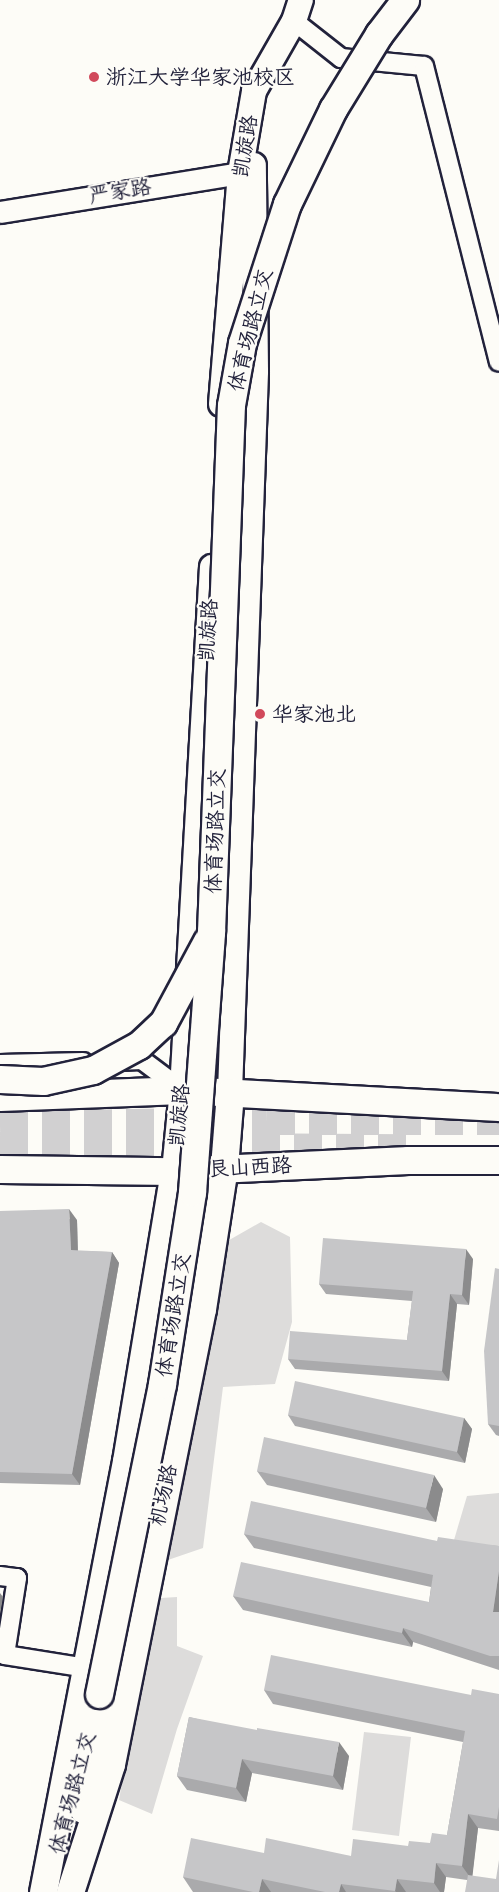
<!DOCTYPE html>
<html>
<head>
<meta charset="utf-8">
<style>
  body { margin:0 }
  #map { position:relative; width:499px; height:1892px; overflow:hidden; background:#fdfcf7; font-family:Caveat,"LXGW WenKai TC",sans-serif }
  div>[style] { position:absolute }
  .green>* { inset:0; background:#dddcdb }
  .trunk-tunnel>* { height:28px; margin-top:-14px; transform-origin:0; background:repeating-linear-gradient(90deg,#d1d0d1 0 28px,transparent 0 42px) }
  .roads { filter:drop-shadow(2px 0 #22223b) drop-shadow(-2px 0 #22223b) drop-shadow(0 2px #22223b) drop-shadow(0 -2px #22223b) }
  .minor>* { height:18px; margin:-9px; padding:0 9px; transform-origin:9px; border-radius:9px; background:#fdfcf7 }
  .tertiary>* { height:21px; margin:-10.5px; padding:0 10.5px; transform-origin:10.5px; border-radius:10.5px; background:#fdfcf7 }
  .secondary>* { height:24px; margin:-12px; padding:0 12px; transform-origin:12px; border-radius:12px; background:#fdfcf7 }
  .primary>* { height:27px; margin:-13.5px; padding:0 13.5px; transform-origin:13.5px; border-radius:13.5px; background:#fdfcf7 }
  .bridges { filter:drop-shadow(2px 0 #22223b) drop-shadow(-2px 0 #22223b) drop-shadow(0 2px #22223b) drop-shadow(0 -2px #22223b) }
  .primary-bridge>* { height:27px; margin:-13.5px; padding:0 13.5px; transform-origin:13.5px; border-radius:13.5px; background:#fdfcf7 }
  .wall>* { inset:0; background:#aaaaac }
  .shaded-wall>* { inset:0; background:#8b8b8c }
  .building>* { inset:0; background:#c6c6c8 }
  .dots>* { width:16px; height:16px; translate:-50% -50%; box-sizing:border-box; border:3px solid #fdfcf7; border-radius:50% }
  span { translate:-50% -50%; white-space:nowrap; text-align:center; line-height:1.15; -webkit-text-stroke:4.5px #fdfcf7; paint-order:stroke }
  .poi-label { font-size:21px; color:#22223b }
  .left { translate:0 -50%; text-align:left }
  .street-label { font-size:21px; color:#22223b }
</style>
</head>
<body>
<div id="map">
  <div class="green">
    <i style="clip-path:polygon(261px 1222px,290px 1237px,292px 1322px,275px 1384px,223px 1387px,203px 1548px,165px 1561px,224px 1243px)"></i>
    <i style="clip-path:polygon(499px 1493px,499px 1548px,454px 1540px,467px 1496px)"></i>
    <i style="clip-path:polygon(177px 1597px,177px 1646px,203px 1656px,177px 1729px,152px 1814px,119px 1800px,136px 1701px,161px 1598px)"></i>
    <i style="clip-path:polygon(364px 1732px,411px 1737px,399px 1836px,352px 1830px)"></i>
  </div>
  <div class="trunk-tunnel">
    <i style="left:0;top:1125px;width:267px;rotate:-0.9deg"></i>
    <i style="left:267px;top:1121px;width:232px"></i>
    <i style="left:0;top:1146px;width:409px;rotate:0.3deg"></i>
  </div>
  <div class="roads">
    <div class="minor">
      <i style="left:294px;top:21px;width:60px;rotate:38.2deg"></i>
      <i style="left:341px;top:58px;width:83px;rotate:5.5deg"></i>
      <i style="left:424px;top:66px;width:305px;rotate:75.8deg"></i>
      <i style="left:116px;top:1061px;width:26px;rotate:-2deg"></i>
      <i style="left:142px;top:1060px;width:50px;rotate:36.9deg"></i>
      <i style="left:0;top:1064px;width:83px;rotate:-1.4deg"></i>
      <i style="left:0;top:1576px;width:17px;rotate:7deg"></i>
      <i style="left:17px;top:1578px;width:78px;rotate:98.9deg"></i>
      <i style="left:5px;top:1655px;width:82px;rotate:9.1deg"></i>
    </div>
    <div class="tertiary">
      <i style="left:0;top:212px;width:243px;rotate:-9.2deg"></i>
    </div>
    <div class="secondary">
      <i style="left:221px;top:404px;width:232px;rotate:-85.3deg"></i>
      <i style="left:240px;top:173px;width:83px;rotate:-80.3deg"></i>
      <i style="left:254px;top:91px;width:81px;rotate:-60.3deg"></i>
      <i style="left:294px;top:21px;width:22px;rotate:-72deg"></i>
      <i style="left:230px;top:1092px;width:721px;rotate:-87.93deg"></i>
      <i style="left:256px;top:371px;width:206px;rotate:-90.6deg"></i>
      <i style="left:174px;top:1171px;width:81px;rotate:-84.4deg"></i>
      <i style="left:182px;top:1090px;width:524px;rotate:-86.72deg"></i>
    </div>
    <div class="primary">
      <i style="left:0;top:1097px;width:182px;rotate:-2.2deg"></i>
      <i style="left:182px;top:1090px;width:317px;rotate:3.1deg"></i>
      <i style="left:0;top:1169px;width:174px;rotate:0.7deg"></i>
      <i style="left:174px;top:1171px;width:234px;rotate:-2.7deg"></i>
      <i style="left:408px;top:1160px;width:91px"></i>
      <i style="left:83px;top:1809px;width:116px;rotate:-82.1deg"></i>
      <i style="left:43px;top:1892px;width:439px;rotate:-79.1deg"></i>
      <i style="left:126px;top:1461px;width:294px;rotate:-80.6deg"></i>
      <i style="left:70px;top:1892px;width:134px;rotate:-72.2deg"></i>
      <i style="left:111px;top:1764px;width:464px;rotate:-78.7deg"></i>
      <i style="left:202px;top:1309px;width:144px;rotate:-81.2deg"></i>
      <i style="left:224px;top:1167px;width:75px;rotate:-85.4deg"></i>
    </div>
  </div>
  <div class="bridges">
    <div class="primary-bridge">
      <i style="left:0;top:1079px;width:43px;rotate:2.7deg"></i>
      <i style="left:43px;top:1081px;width:51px;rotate:-12.4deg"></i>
      <i style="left:93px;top:1070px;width:52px;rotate:-28.5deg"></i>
      <i style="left:139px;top:1045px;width:33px;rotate:-43deg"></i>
      <i style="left:163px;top:1023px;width:93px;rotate:-61.8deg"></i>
      <i style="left:99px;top:1694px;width:316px;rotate:-78.5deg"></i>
      <i style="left:162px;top:1384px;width:194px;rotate:-81.1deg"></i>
      <i style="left:192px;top:1192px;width:261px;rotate:-85.8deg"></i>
      <i style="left:211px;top:932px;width:527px;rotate:-87.83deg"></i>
      <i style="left:231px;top:405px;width:63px;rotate:-79.9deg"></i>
      <i style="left:242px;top:343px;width:146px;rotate:-72.1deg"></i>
      <i style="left:287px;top:204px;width:106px;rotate:-64.2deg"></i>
      <i style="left:333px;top:109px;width:88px;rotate:-58.5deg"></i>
      <i style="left:379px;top:34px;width:43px;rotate:-52.6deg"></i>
    </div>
  </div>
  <div class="wall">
    <i style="clip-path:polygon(0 1211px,77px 1220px,78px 1251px,112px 1252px,119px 1263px,80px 1485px,0 1483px)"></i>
    <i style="clip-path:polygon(473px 1259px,469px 1305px,457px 1304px,449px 1381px,295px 1369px,288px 1359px,407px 1340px,412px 1301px,326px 1294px,319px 1284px)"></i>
    <i style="clip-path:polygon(499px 1269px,499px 1436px,496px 1435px,488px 1424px)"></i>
    <i style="clip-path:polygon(288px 1415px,464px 1418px,472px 1429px,465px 1463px,295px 1426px)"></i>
    <i style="clip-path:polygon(257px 1471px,443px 1489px,436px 1522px,267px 1485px)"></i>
    <i style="clip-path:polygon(244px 1534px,437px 1541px,499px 1546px,499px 1670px,413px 1642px,412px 1647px,243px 1610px,233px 1596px,429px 1602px,431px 1587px,254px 1548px)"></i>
    <i style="clip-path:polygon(264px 1690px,471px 1695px,499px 1694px,499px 1831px,478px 1828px,472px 1876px,499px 1892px,467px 1880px,446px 1877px,444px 1892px,193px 1892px,183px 1877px,264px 1853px,351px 1856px,408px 1846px,430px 1843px,447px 1835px,463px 1742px,273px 1704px)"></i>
    <i style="clip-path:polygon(189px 1717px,349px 1756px,343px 1790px,252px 1773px,246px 1802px,187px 1790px,177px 1776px)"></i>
  </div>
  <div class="shaded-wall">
    <i style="clip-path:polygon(69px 1209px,77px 1220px,78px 1261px,71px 1250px)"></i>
    <i style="clip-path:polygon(466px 1249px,473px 1259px,469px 1305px,462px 1295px)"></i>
    <i style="clip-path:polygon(112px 1252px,119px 1263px,80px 1485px,72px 1474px)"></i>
    <i style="clip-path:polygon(450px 1294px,457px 1304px,449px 1381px,442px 1371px)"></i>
    <i style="clip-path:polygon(464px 1418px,472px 1429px,465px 1463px,457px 1452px)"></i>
    <i style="clip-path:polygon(434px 1475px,443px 1489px,436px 1522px,426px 1508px)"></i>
    <i style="clip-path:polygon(499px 1571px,499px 1620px,493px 1612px)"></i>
    <i style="clip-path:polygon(0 1593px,3px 1597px,0 1614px)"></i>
    <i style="clip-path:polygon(403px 1628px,413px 1642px,412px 1647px,402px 1633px)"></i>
    <i style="clip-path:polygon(339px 1742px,349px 1756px,343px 1790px,333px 1776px)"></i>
    <i style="clip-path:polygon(242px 1759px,252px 1773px,246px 1802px,236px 1788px)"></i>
    <i style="clip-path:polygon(468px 1814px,478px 1828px,472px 1880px,462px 1866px)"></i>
    <i style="clip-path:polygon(436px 1863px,446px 1877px,444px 1892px,440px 1892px,434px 1883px)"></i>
    <i style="clip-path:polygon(262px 1879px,271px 1892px,259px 1892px)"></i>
    <i style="clip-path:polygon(397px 1879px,406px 1892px,396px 1892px,395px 1891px)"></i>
    <i style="clip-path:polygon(341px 1884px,346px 1892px,339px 1892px)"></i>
  </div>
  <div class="building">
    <i style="clip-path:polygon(69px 1209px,71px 1250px,112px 1252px,72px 1474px,0 1472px,0 1211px)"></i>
    <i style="clip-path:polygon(323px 1238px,466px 1249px,462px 1295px,450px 1294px,442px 1371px,288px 1359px,290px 1331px,407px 1340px,413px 1291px,319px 1284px)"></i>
    <i style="clip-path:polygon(495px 1268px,499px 1269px,499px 1426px,488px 1424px,484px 1351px)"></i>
    <i style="clip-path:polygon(295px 1381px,464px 1418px,457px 1452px,288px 1415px)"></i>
    <i style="clip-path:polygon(264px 1437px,434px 1475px,426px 1508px,257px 1471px)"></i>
    <i style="clip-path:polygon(251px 1501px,437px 1541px,438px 1537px,499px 1546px,499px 1571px,493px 1612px,499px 1612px,499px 1656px,490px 1656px,403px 1628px,402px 1633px,233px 1596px,241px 1562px,429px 1602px,433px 1575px,244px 1534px)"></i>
    <i style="clip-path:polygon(271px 1655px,471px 1695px,472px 1689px,499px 1694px,499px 1807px,497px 1819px,468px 1814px,462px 1866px,436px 1863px,434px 1883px,397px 1879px,395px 1891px,341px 1884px,339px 1892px,325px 1892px,262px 1879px,259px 1892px,253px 1892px,183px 1877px,191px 1838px,264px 1853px,266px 1838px,351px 1856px,353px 1839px,408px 1846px,409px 1841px,430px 1843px,432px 1833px,447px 1835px,465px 1731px,264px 1690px)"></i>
    <i style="clip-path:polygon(189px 1717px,257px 1730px,257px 1728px,339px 1742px,333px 1776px,242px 1759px,236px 1788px,177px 1776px)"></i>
    <i style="clip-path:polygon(499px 1860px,499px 1892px,465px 1892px,468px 1875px,496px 1879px)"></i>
  </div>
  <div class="dots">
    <i style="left:94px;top:77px;background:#d1495b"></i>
    <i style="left:260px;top:714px;background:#d1495b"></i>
  </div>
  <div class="poi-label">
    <span class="left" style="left:106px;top:77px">浙江大学华家池校区</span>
    <span class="left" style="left:272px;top:714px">华家池北</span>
  </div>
  <div class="street-label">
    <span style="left:245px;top:146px;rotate:-81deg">凯旋路</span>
    <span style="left:120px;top:191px;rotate:-9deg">严家路</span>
    <span style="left:250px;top:330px;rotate:-76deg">体育场路立交</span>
    <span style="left:208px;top:630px;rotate:-87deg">凯旋路</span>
    <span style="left:215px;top:831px;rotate:-88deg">体育场路立交</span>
    <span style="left:179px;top:1115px;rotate:-85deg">凯旋路</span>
    <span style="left:250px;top:1167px;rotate:-3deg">艮山西路</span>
    <span style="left:173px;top:1315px;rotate:-81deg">体育场路立交</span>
    <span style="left:163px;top:1495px;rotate:-78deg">机场路</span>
    <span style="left:72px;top:1793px;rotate:-75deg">体育场路立交</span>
  </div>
</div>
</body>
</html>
